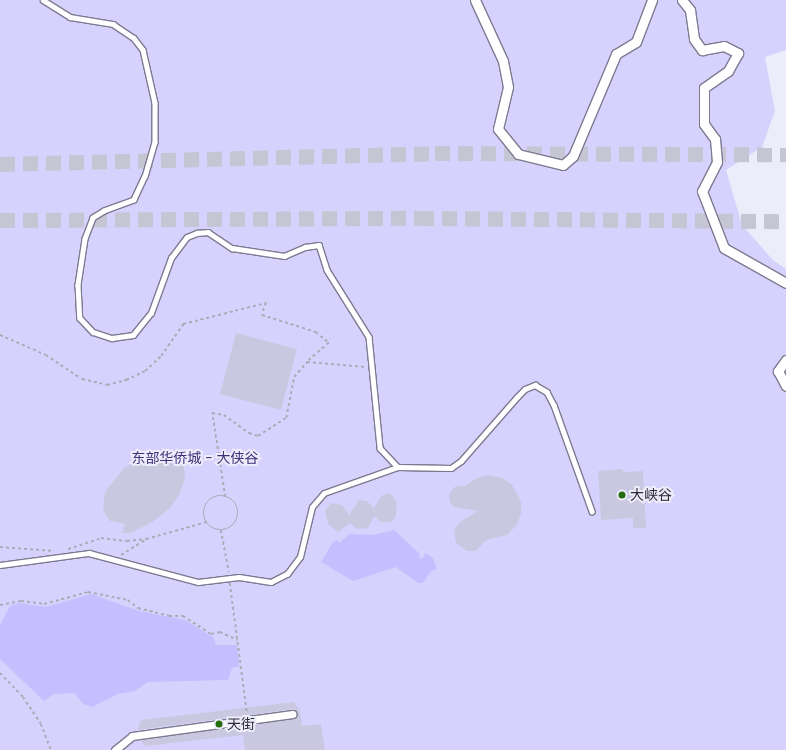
<!DOCTYPE html>
<html>
<head>
<meta charset="utf-8">
<style>
  body { margin:0 }
  #map { position:relative; width:786px; height:750px; overflow:hidden; background:#edecfb; font-family:Poppins,"Noto Sans SC",sans-serif }
  div>[style] { position:absolute }
  .green>* { inset:0; background:#d7d2fd }
  .water>* { inset:0; background:#c6beff }
  .building>* { inset:0; background:#cac8e0 }
  .trunk-tunnel>* { height:15px; margin-top:-7.5px; transform-origin:0; background:repeating-linear-gradient(90deg,#c6c5d3 0 15px,transparent 0 23px) }
  .path>* { height:1.5px; margin-top:-0.75px; transform-origin:0; background:repeating-linear-gradient(90deg,#acabb8 0 3px,transparent 0 6px) }
  .path>.ring { margin:-0.75px; padding:0; box-sizing:content-box; background:none; border:1.5px solid #acabb8; border-radius:50% }
  .roads { filter:drop-shadow(1px 0 #7c7a90) drop-shadow(-1px 0 #7c7a90) drop-shadow(0 1px #7c7a90) drop-shadow(0 -1px #7c7a90) }
  .service>* { height:4.5px; margin:-2.25px; padding:0 2.25px; transform-origin:2.25px; border-radius:2.25px; background:#fff }
  .pedestrian>* { height:7px; margin:-3.5px; padding:0 3.5px; transform-origin:3.5px; border-radius:3.5px; background:#fff }
  .minor>* { height:9px; margin:-4.5px; padding:0 4.5px; transform-origin:4.5px; border-radius:4.5px; background:#fff }
  .dots>* { width:11px; height:11px; translate:-50% -50%; box-sizing:border-box; border:2px solid #edecfb; border-radius:50% }
  span { translate:-50% -50%; white-space:nowrap; text-align:center; line-height:1.15; -webkit-text-stroke:4px #edecfb; paint-order:stroke }
  .park-label { font-size:14px; color:#402f78 }
  .poi-label { font-size:14px; color:#2c2b35 }
  .left { translate:0 -50%; text-align:left }
</style>
</head>
<body>
<div id="map">
  <div class="green">
    <i style="clip-path:polygon(0 0,786px 0,786px 50px,765px 57px,775px 111px,762px 147px,726px 170px,742px 225px,773px 260px,786px 269px,786px 750px,0 750px)"></i>
  </div>
  <div class="water">
    <i style="clip-path:polygon(394px 530px,420px 554px,419px 557px,422px 559px,426px 553px,433px 558px,437px 569px,431px 571px,423px 583px,418px 583px,396px 567px,353px 581px,321px 562px,333px 542px,337px 540px,339px 543px,350px 534px,373px 535px)"></i>
    <i style="clip-path:polygon(91px 594px,139px 611px,185px 620px,213px 637px,216px 645px,237px 645px,239px 666px,232px 668px,228px 680px,148px 682px,135px 691px,118px 694px,92px 707px,83px 704px,75px 693px,54px 694px,44px 701px,0 659px,0 625px,10px 606px,19px 603px,46px 607px)"></i>
  </div>
  <div class="building">
    <i style="clip-path:polygon(236px 333px,297px 349px,281px 410px,220px 394px)"></i>
    <i style="clip-path:polygon(158px 453px,172px 455px,184px 467px,185px 479px,178px 497px,169px 509px,151px 523px,130px 533px,122px 533px,125px 524px,110px 521px,106px 516px,103px 509px,105px 492px,124px 468px,144px 457px)"></i>
    <i style="clip-path:polygon(623px 469px,623px 472px,643px 471px,646px 528px,633px 528px,633px 518px,601px 520px,598px 471px)"></i>
    <i style="clip-path:polygon(489px 475px,502px 478px,512px 485px,521px 502px,521px 514px,516px 526px,507px 535px,486px 540px,476px 551px,467px 551px,456px 543px,454px 530px,460px 522px,478px 511px,454px 507px,450px 502px,449px 494px,456px 486px,465px 486px,477px 478px)"></i>
    <i style="clip-path:polygon(388px 493px,394px 497px,397px 503px,396px 516px,392px 522px,381px 522px,374px 516px,368px 528px,357px 529px,350px 523px,338px 532px,328px 524px,325px 511px,331px 503px,342px 505px,349px 515px,359px 500px,367px 501px,374px 508px,381px 496px)"></i>
    <i style="clip-path:polygon(294px 702px,300px 711px,302px 726px,321px 724px,325px 750px,245px 750px,243px 735px,145px 746px,140px 740px,293px 719px,297px 714px,292px 709px,137px 730px,141px 720px)"></i>
  </div>
  <div class="trunk-tunnel">
    <i style="left:0;top:164px;width:435px;rotate:-1.4deg"></i>
    <i style="left:435px;top:153px;width:351px;rotate:0.2deg"></i>
    <i style="left:0;top:220px;width:419px;rotate:-0.3deg"></i>
    <i style="left:419px;top:218px;width:367px;rotate:0.5deg"></i>
  </div>
  <div class="path">
    <i style="left:0;top:335px;width:50px;rotate:23.5deg"></i>
    <i style="left:46px;top:355px;width:43px;rotate:33.7deg"></i>
    <i style="left:82px;top:379px;width:26px;rotate:13deg"></i>
    <i style="left:107px;top:385px;width:20px;rotate:-15deg"></i>
    <i style="left:126px;top:380px;width:21px;rotate:-25deg"></i>
    <i style="left:145px;top:371px;width:22px;rotate:-43deg"></i>
    <i style="left:161px;top:356px;width:39px;rotate:-55deg"></i>
    <i style="left:183px;top:324px;width:86px;rotate:-14.2deg"></i>
    <i style="left:266px;top:303px;width:13px;rotate:108deg"></i>
    <i style="left:262px;top:315px;width:57px;rotate:17.5deg"></i>
    <i style="left:316px;top:332px;width:17px;rotate:40deg"></i>
    <i style="left:329px;top:343px;width:29px;rotate:139deg"></i>
    <i class="ring" style="left:204px;top:496px;width:32.5px;height:32.5px"></i>
    <i style="left:225px;top:497px;width:85px;rotate:-98.8deg"></i>
    <i style="left:212px;top:413px;width:12px;rotate:9deg"></i>
    <i style="left:224px;top:415px;width:31px;rotate:36deg"></i>
    <i style="left:249px;top:433px;width:9px;rotate:18deg"></i>
    <i style="left:258px;top:436px;width:33px;rotate:-33deg"></i>
    <i style="left:286px;top:418px;width:42px;rotate:-79deg"></i>
    <i style="left:294px;top:377px;width:20px;rotate:-49deg"></i>
    <i style="left:307px;top:362px;width:59px;rotate:4.8deg"></i>
    <i style="left:221px;top:530px;width:43px;rotate:79.2deg"></i>
    <i style="left:0;top:547px;width:54px;rotate:4.2deg"></i>
    <i style="left:68px;top:549px;width:35px;rotate:-18deg"></i>
    <i style="left:101px;top:538px;width:26px;rotate:7deg"></i>
    <i style="left:127px;top:541px;width:19px;rotate:-6deg"></i>
    <i style="left:146px;top:539px;width:63px;rotate:-15.6deg"></i>
    <i style="left:121px;top:555px;width:28px;rotate:-32deg"></i>
    <i style="left:230px;top:583px;width:130px;rotate:82.5deg"></i>
    <i style="left:0;top:605px;width:21px;rotate:-11deg"></i>
    <i style="left:21px;top:601px;width:23px;rotate:7deg"></i>
    <i style="left:44px;top:604px;width:46px;rotate:-15.3deg"></i>
    <i style="left:88px;top:592px;width:41px;rotate:11.3deg"></i>
    <i style="left:128px;top:600px;width:13px;rotate:39deg"></i>
    <i style="left:138px;top:608px;width:32px;rotate:14deg"></i>
    <i style="left:169px;top:616px;width:14px"></i>
    <i style="left:183px;top:616px;width:33px;rotate:33deg"></i>
    <i style="left:211px;top:634px;width:9px;rotate:-13deg"></i>
    <i style="left:220px;top:632px;width:19px;rotate:25deg"></i>
    <i style="left:0;top:673px;width:33px;rotate:46deg"></i>
    <i style="left:23px;top:697px;width:32px;rotate:56deg"></i>
    <i style="left:41px;top:724px;width:28px;rotate:69deg"></i>
  </div>
  <div class="roads">
    <div class="service">
      <i style="left:43px;top:0;width:32px;rotate:32deg"></i>
      <i style="left:70px;top:17px;width:44px;rotate:9.2deg"></i>
      <i style="left:113px;top:24px;width:25px;rotate:34deg"></i>
      <i style="left:134px;top:38px;width:15px;rotate:53deg"></i>
      <i style="left:143px;top:50px;width:54px;rotate:77.2deg"></i>
      <i style="left:155px;top:103px;width:39px;rotate:90deg"></i>
      <i style="left:155px;top:142px;width:35px;rotate:106deg"></i>
      <i style="left:145px;top:176px;width:26px;rotate:115deg"></i>
      <i style="left:134px;top:200px;width:32px;rotate:160deg"></i>
      <i style="left:104px;top:211px;width:13px;rotate:148deg"></i>
      <i style="left:93px;top:218px;width:22px;rotate:111deg"></i>
      <i style="left:85px;top:239px;width:47px;rotate:98.7deg"></i>
      <i style="left:78px;top:285px;width:33px;rotate:87deg"></i>
      <i style="left:80px;top:318px;width:19px;rotate:47deg"></i>
      <i style="left:93px;top:332px;width:20px;rotate:18deg"></i>
      <i style="left:112px;top:338px;width:21px;rotate:-8deg"></i>
      <i style="left:133px;top:335px;width:28px;rotate:-51deg"></i>
      <i style="left:151px;top:313px;width:59px;rotate:-70deg"></i>
      <i style="left:171px;top:258px;width:26px;rotate:-53deg"></i>
      <i style="left:187px;top:237px;width:11px;rotate:-22deg"></i>
      <i style="left:197px;top:233px;width:11px;rotate:-5deg"></i>
      <i style="left:208px;top:232px;width:29px;rotate:34deg"></i>
      <i style="left:232px;top:248px;width:53px;rotate:8.7deg"></i>
      <i style="left:284px;top:256px;width:23px;rotate:-23deg"></i>
      <i style="left:305px;top:247px;width:14px;rotate:-8deg"></i>
      <i style="left:319px;top:245px;width:26px;rotate:72deg"></i>
      <i style="left:327px;top:270px;width:79px;rotate:57.9deg"></i>
      <i style="left:369px;top:337px;width:112px;rotate:84.3deg"></i>
      <i style="left:380px;top:448px;width:26px;rotate:47deg"></i>
      <i style="left:0;top:565px;width:90px;rotate:-7.7deg"></i>
      <i style="left:89px;top:553px;width:113px;rotate:14.9deg"></i>
      <i style="left:198px;top:582px;width:41px;rotate:-7deg"></i>
      <i style="left:239px;top:577px;width:32px;rotate:9deg"></i>
      <i style="left:271px;top:582px;width:18px;rotate:-27deg"></i>
      <i style="left:287px;top:574px;width:21px;rotate:-53deg"></i>
      <i style="left:300px;top:557px;width:51px;rotate:-76.5deg"></i>
      <i style="left:312px;top:507px;width:18px;rotate:-49deg"></i>
      <i style="left:324px;top:493px;width:78px;rotate:-19.4deg"></i>
      <i style="left:398px;top:467px;width:53px;rotate:1.1deg"></i>
      <i style="left:451px;top:468px;width:12px;rotate:-35deg"></i>
      <i style="left:461px;top:461px;width:85px;rotate:-48.8deg"></i>
      <i style="left:517px;top:397px;width:11px;rotate:-45deg"></i>
      <i style="left:525px;top:389px;width:11px;rotate:-22deg"></i>
      <i style="left:535px;top:385px;width:14px;rotate:30deg"></i>
      <i style="left:547px;top:392px;width:15px;rotate:62deg"></i>
      <i style="left:554px;top:405px;width:113px;rotate:70.3deg"></i>
    </div>
    <div class="pedestrian">
      <i style="left:115px;top:750px;width:22px;rotate:-39deg"></i>
      <i style="left:132px;top:736px;width:162px;rotate:-7.8deg"></i>
    </div>
    <div class="minor">
      <i style="left:475px;top:0;width:67px;rotate:65.3deg"></i>
      <i style="left:503px;top:61px;width:26px;rotate:79deg"></i>
      <i style="left:508px;top:87px;width:43px;rotate:103.4deg"></i>
      <i style="left:498px;top:129px;width:32px;rotate:51deg"></i>
      <i style="left:518px;top:154px;width:46px;rotate:13.7deg"></i>
      <i style="left:563px;top:165px;width:13px;rotate:-42deg"></i>
      <i style="left:573px;top:156px;width:111px;rotate:-67.1deg"></i>
      <i style="left:616px;top:54px;width:23px;rotate:-31deg"></i>
      <i style="left:636px;top:42px;width:45px;rotate:-69.1deg"></i>
      <i style="left:682px;top:0;width:13px;rotate:51deg"></i>
      <i style="left:690px;top:10px;width:29px;rotate:82deg"></i>
      <i style="left:694px;top:39px;width:14px;rotate:54deg"></i>
      <i style="left:702px;top:50px;width:22px;rotate:-10deg"></i>
      <i style="left:724px;top:46px;width:16px;rotate:27deg"></i>
      <i style="left:738px;top:53px;width:21px;rotate:119deg"></i>
      <i style="left:728px;top:71px;width:29px;rotate:145deg"></i>
      <i style="left:704px;top:88px;width:36px;rotate:90deg"></i>
      <i style="left:704px;top:124px;width:19px;rotate:54deg"></i>
      <i style="left:715px;top:139px;width:23px;rotate:85deg"></i>
      <i style="left:717px;top:162px;width:33px;rotate:117deg"></i>
      <i style="left:702px;top:191px;width:61px;rotate:68.9deg"></i>
      <i style="left:724px;top:248px;width:71px;rotate:29.4deg"></i>
      <i style="left:786px;top:360px;width:14px;rotate:126deg"></i>
      <i style="left:778px;top:371px;width:17px;rotate:62deg"></i>
    </div>
  </div>
  <div class="dots">
    <i style="left:622px;top:495px;background:#256d0c"></i>
    <i style="left:219px;top:724px;background:#256d0c"></i>
  </div>
  <div class="park-label">
    <span style="left:195px;top:458px">东部华侨城 - 大侠谷</span>
  </div>
  <div class="poi-label">
    <span class="left" style="left:630px;top:495px">大峡谷</span>
    <span class="left" style="left:227px;top:724px">天街</span>
  </div>
</div>
</body>
</html>
